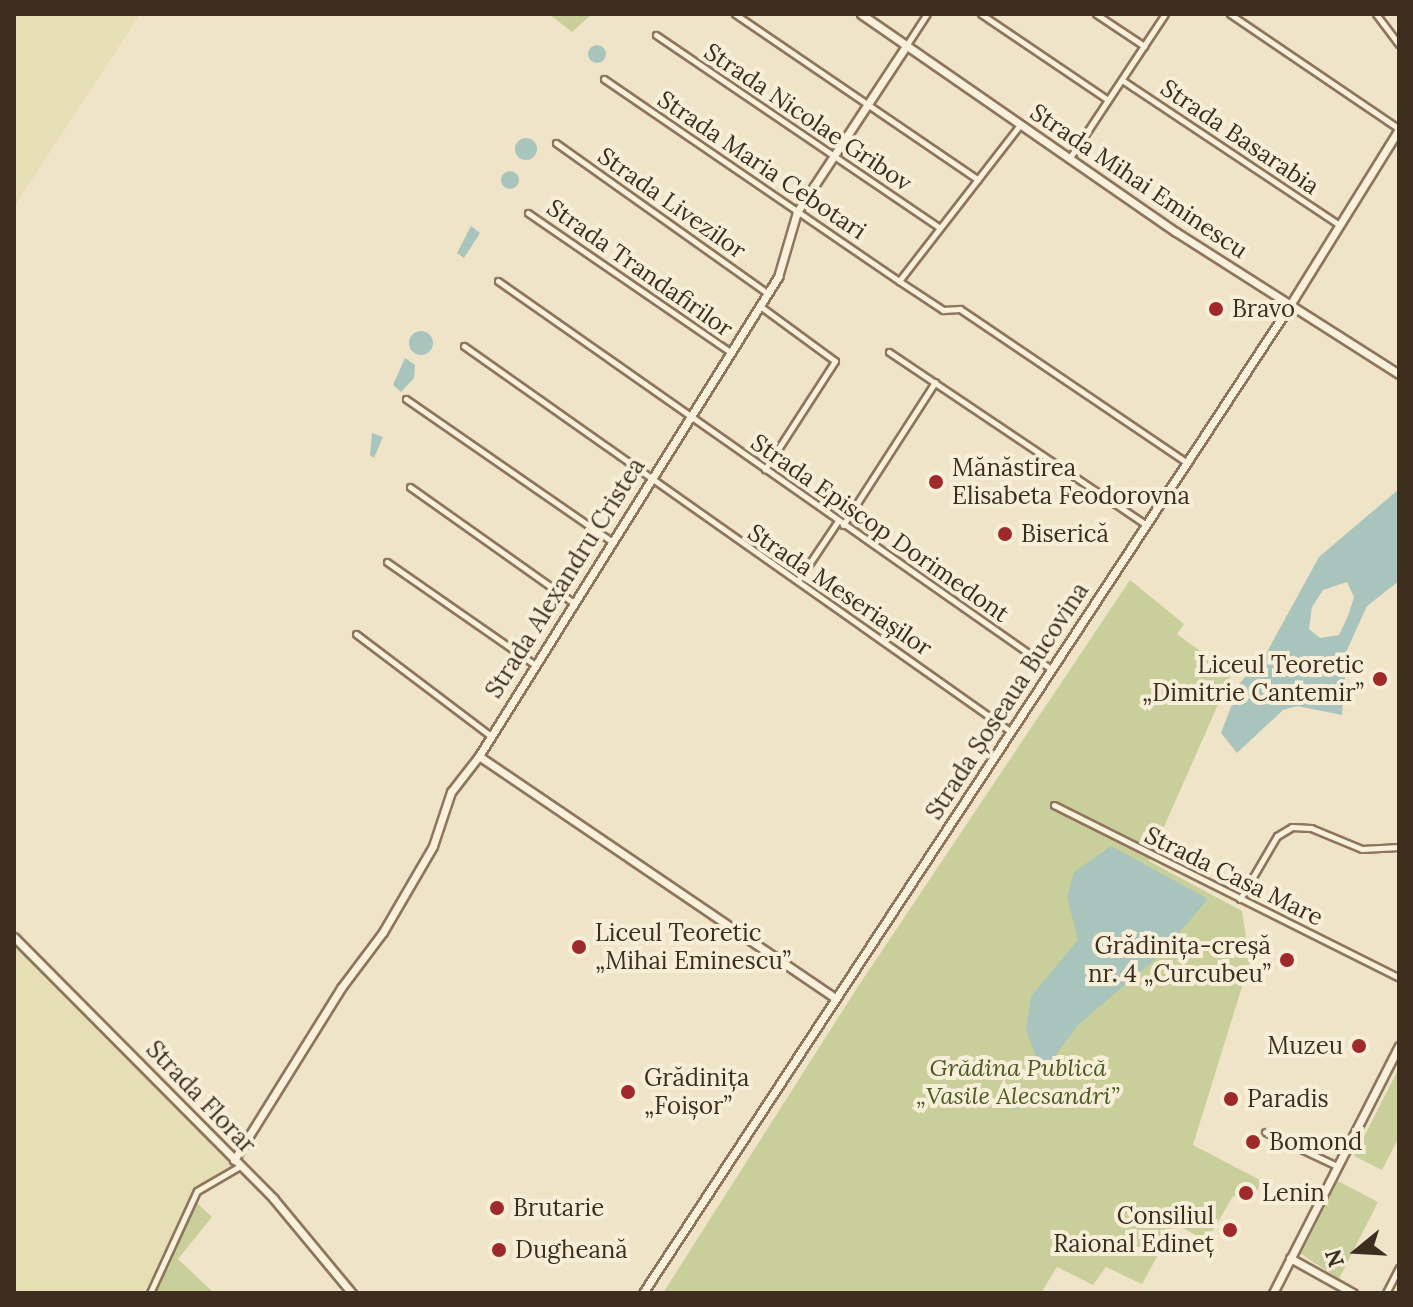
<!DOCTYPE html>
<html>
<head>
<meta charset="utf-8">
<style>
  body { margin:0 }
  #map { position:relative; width:1413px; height:1307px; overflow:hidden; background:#f0e4c8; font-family:Lora,serif }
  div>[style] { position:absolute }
  .farmland>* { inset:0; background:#e6deb5 }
  .green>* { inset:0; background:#c9cf9b }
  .water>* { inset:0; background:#a9c4bc }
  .round { border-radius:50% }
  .roads { filter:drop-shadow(2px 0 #8d765c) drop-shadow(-2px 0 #8d765c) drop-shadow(0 2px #8d765c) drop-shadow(0 -2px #8d765c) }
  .minor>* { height:5px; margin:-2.5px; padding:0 2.5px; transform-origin:2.5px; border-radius:2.5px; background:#faf1dc }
  .tertiary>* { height:7px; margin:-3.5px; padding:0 3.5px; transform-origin:3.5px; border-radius:3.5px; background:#faf1dc }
  .secondary>* { height:7px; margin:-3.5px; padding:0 3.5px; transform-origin:3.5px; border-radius:3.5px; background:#faf1dc }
  .dots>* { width:22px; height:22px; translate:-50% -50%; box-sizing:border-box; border:4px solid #f7eed8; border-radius:50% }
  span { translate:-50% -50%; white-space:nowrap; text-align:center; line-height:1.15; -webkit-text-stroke:8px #f7eed8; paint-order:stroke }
  .street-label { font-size:24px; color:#3d2e20 }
  .poi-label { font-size:24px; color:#3d2e20 }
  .left { translate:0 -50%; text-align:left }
  .right { translate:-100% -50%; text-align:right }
  .park-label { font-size:24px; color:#4d5a26; font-style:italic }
  .frame { position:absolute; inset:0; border:16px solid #3d2e20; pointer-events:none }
  .north { position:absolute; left:1317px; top:1211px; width:80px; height:80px; -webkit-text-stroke:6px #f7eed8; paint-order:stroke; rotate:252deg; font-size:22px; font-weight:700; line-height:32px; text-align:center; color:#3d2e20 }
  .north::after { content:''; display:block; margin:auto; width:28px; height:36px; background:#3d2e20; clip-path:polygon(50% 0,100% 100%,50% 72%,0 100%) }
</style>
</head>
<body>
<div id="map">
  <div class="farmland">
    <i style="clip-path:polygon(14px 14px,140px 14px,14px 207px)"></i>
    <i style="clip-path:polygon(14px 945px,235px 1164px,197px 1186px,181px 1229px,146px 1293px,14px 1293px)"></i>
  </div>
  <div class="green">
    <i style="clip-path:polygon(549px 14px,592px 14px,572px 32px)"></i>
    <i style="clip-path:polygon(1130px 580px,1184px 624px,1177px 634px,1211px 659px,1214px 655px,1235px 666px,1149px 861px,1242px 911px,1250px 961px,1193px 1145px,1262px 1181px,1251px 1202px,1233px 1196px,1207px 1241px,1175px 1224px,1142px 1284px,1106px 1267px,1093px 1285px,1057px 1267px,1041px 1293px,663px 1293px,857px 988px)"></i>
    <i style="clip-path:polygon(1399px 1068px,1399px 1137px,1382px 1170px,1354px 1156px)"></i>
    <i style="clip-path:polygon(1338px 1181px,1378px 1202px,1339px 1279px,1301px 1254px)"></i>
    <i style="clip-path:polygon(195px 1201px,212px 1217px,178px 1259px,214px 1293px,152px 1293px)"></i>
  </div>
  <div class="water">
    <i class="round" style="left:588px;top:45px;width:18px;height:18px"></i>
    <i class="round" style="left:515px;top:138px;width:22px;height:22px"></i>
    <i class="round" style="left:501px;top:171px;width:18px;height:18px"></i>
    <i style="clip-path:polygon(471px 226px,480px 233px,464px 258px,457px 253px)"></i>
    <i class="round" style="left:409px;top:331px;width:24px;height:24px"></i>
    <i style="clip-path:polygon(405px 358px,415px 365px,414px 378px,401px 392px,393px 385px)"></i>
    <i style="clip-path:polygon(372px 433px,383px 437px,374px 458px,370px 455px)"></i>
    <i style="clip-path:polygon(evenodd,1399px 489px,1399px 581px,1367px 606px,1347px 650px,1342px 715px,1297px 706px,1283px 710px,1237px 753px,1221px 733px,1240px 683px,1268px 650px,1319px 557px,1399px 489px,1347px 582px,1354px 597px,1348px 616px,1339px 635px,1320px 638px,1309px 629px,1312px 607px,1323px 590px,1347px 582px)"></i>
    <i style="clip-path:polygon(1111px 846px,1208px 899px,1160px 955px,1078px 1025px,1042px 1073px,1026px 1030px,1031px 996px,1078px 940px,1067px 897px,1074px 872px)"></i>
    <i class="round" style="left:1004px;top:1087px;width:22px;height:22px"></i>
  </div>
  <div class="roads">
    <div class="minor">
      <i style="left:735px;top:14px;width:294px;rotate:34.3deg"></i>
      <i style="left:981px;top:14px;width:153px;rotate:34.1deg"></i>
      <i style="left:1096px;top:14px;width:58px;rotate:33.7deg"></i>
      <i style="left:1230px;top:14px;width:204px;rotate:34.2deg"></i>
      <i style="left:1376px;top:14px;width:38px;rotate:53deg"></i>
      <i style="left:656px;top:35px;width:343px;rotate:34.2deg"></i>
      <i style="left:906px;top:46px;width:38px;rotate:-57deg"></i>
      <i style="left:604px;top:79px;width:358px;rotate:34.4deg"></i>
      <i style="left:899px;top:281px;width:53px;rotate:33.4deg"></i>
      <i style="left:943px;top:310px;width:17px;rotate:-3deg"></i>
      <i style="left:960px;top:309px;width:273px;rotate:34.1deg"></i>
      <i style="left:1122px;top:80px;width:260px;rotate:33.7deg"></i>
      <i style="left:556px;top:143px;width:259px;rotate:35.4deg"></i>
      <i style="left:1069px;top:159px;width:174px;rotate:-56.5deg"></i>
      <i style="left:528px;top:213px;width:245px;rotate:34.5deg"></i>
      <i style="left:498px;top:281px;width:676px;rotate:35.05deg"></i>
      <i style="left:899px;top:281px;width:197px;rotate:-52.2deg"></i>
      <i style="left:760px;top:306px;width:93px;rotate:36.3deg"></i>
      <i style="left:835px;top:361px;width:129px;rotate:122.9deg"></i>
      <i style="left:464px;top:346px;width:668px;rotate:35.19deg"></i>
      <i style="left:889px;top:352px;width:310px;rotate:33.9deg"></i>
      <i style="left:406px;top:399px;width:249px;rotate:34.7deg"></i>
      <i style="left:410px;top:487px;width:197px;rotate:35.3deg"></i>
      <i style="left:843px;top:525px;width:170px;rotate:-57.2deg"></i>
      <i style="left:387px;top:562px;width:180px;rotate:34.8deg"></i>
      <i style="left:799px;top:579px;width:70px;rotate:-56.1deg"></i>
      <i style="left:356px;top:634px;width:169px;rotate:37.1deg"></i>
      <i style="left:1054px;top:805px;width:386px;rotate:26.6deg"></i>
      <i style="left:1240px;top:899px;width:73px;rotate:-59.6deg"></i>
      <i style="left:1277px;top:836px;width:17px;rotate:-31deg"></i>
      <i style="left:1292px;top:827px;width:19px;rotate:3deg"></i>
      <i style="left:1311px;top:828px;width:55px;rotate:22.4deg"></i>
      <i style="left:1362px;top:849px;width:37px;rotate:-3deg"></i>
      <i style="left:1265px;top:1132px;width:80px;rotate:25.3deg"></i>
      <i style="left:150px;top:1293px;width:112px;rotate:-65.3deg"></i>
      <i style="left:197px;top:1191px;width:50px;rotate:-30.2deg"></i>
      <i style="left:1386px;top:1293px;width:28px;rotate:-63deg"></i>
    </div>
    <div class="tertiary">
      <i style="left:861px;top:14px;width:383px;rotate:34.7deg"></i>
      <i style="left:1176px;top:232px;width:264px;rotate:32.5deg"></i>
      <i style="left:14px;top:937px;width:368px;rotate:45.2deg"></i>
      <i style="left:273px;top:1198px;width:124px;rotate:50.3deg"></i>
      <i style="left:234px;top:1160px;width:203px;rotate:-58.1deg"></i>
      <i style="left:341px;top:988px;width:70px;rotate:-53.1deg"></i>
      <i style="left:383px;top:932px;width:99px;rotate:-59.8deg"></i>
      <i style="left:433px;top:846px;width:57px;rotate:-71.6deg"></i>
      <i style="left:451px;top:792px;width:46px;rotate:-52.1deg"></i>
      <i style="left:479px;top:756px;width:565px;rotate:-58.03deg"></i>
      <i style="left:778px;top:277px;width:68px;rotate:-73.7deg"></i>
      <i style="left:797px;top:212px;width:199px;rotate:-56.7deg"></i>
    </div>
    <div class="secondary">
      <i style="left:479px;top:756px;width:430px;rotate:34.2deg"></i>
      <i style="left:1290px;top:1258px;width:72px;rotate:29.1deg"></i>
      <i style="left:643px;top:1293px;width:1181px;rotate:-56.78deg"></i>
      <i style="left:1290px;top:305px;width:207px;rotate:-58.2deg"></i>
      <i style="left:1273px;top:1293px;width:277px;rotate:-63deg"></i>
    </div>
  </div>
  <div class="dots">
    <i style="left:1216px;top:309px;background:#9e2a2b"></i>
    <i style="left:936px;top:482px;background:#9e2a2b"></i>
    <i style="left:1005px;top:534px;background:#9e2a2b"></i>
    <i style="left:1380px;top:679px;background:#9e2a2b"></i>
    <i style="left:579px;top:947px;background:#9e2a2b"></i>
    <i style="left:1287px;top:960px;background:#9e2a2b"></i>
    <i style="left:1359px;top:1046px;background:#9e2a2b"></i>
    <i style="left:628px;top:1092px;background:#9e2a2b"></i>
    <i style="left:1231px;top:1099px;background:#9e2a2b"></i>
    <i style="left:1253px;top:1142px;background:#9e2a2b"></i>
    <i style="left:1246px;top:1193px;background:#9e2a2b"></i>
    <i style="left:497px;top:1208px;background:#9e2a2b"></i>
    <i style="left:1230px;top:1230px;background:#9e2a2b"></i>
    <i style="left:499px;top:1250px;background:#9e2a2b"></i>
  </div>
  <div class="street-label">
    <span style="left:808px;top:117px;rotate:34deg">Strada Nicolae Gribov</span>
    <span style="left:1240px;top:137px;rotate:34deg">Strada Basarabia</span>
    <span style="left:762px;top:165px;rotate:34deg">Strada Maria Cebotari</span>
    <span style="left:1139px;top:181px;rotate:34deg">Strada Mihai Eminescu</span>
    <span style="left:672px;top:203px;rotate:35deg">Strada Livezilor</span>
    <span style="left:640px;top:268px;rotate:35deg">Strada Trandafirilor</span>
    <span style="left:880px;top:528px;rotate:35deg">Strada Episcop Dorimedont</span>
    <span style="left:565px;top:578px;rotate:-58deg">Strada Alexandru Cristea</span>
    <span style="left:840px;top:590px;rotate:34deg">Strada Meseriașilor</span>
    <span style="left:1007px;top:701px;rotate:-57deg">Strada Șoseaua Bucovina</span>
    <span style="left:1234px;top:876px;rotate:26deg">Strada Casa Mare</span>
    <span style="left:201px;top:1097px;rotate:46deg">Strada Florar</span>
  </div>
  <div class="poi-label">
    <span class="left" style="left:1232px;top:309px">Bravo</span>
    <span class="left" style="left:952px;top:482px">Mănăstirea<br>Elisabeta Feodorovna</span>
    <span class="left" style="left:1021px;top:534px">Biserică</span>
    <span class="right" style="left:1364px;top:679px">Liceul Teoretic<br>„Dimitrie Cantemir”</span>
    <span class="left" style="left:595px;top:947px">Liceul Teoretic<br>„Mihai Eminescu”</span>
    <span class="right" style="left:1271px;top:960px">Grădinița-creșă<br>nr. 4 „Curcubeu”</span>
    <span class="right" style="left:1343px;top:1046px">Muzeu</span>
    <span class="left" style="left:644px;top:1092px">Grădinița<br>„Foișor”</span>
    <span class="left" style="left:1247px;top:1099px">Paradis</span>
    <span class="left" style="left:1269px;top:1142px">Bomond</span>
    <span class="left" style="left:1262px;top:1193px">Lenin</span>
    <span class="left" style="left:513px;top:1208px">Brutarie</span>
    <span class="right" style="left:1214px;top:1230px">Consiliul<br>Raional Edineț</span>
    <span class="left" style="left:515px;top:1250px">Dugheană</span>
  </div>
  <div class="park-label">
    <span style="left:1018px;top:1082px">Grădina Publică<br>„Vasile Alecsandri”</span>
  </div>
  <div class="frame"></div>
  <div class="north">N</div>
</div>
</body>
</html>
